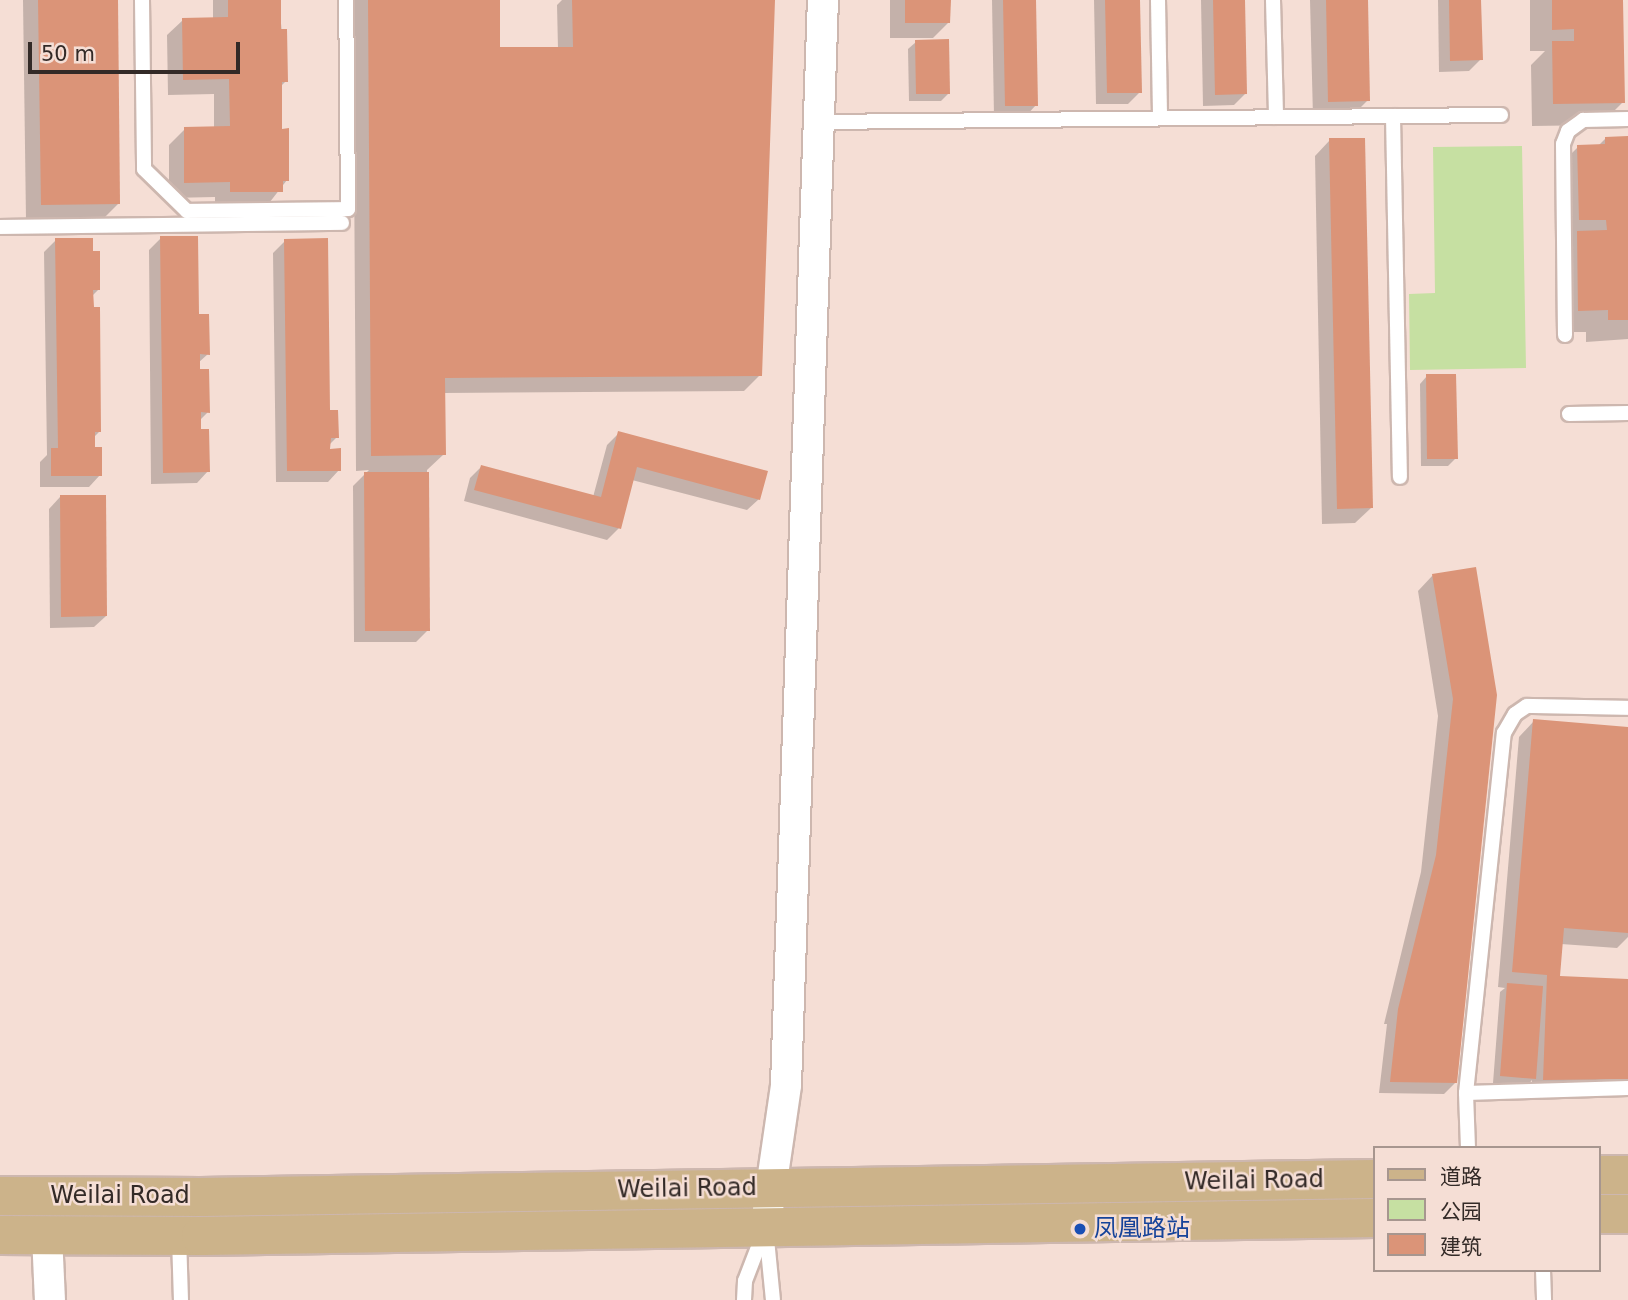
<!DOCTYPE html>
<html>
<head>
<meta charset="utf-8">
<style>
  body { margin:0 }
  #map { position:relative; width:1628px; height:1300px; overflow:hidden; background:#f5ded5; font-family:"DejaVu Sans","Noto Sans SC",sans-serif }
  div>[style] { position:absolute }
  .green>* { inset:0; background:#c6e0a2 }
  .shadow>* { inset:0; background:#0003 }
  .building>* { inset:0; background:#db9478 }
  .roads { filter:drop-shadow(2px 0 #cdb7af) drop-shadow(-2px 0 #cdb7af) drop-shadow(0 2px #cdb7af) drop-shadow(0 -2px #cdb7af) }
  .service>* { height:14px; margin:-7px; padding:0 7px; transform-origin:7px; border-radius:7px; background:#fff }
  .minor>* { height:30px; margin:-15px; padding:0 15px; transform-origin:15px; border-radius:15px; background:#fff }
  .primary>* { height:38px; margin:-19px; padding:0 19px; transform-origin:19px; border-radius:19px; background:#ccb38a }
  .dots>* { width:19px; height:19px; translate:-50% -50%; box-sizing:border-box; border:4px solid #f5ded5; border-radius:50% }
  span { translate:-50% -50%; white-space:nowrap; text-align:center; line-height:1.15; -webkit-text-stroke:5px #f5ded5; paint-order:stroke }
  .street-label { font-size:24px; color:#332a27 }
  .transit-label { font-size:24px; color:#164399 }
  .left { translate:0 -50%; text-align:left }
  .legend { position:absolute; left:1373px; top:1146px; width:228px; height:126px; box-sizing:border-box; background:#f5ded5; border:2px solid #a7968f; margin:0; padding:9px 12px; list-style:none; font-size:21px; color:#332a27 }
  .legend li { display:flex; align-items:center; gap:14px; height:35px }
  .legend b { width:35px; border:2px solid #a7968f }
  .scale { position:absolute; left:28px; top:42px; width:212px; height:32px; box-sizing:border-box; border:4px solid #332a27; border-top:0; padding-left:9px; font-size:21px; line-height:24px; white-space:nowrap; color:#332a27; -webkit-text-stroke:5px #f5ded5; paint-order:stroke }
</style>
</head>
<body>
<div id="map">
  <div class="green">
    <i style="clip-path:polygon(1522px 146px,1526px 368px,1410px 370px,1409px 294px,1435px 293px,1433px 147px)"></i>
  </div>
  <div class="shadow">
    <i style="clip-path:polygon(23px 0,116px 0,118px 204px,103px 219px,26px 220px)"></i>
    <i style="clip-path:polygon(213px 0,279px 0,286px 81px,280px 87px,281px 130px,287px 180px,266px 207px,215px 207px,215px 197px,169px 198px,169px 145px,185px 129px,214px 128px,214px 94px,168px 95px,167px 35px,183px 20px,213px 19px)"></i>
    <i style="clip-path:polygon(353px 0,498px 0,498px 49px,558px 49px,557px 5px,562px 0,774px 0,760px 375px,744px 391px,443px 393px,444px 454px,427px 470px,428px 630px,416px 642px,354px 642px,353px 486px,369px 470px,356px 471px)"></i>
    <i style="clip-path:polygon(890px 0,949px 0,949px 22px,933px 38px,890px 38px)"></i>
    <i style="clip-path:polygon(992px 0,1034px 0,1036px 105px,1025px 117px,994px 117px)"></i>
    <i style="clip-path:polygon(1094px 0,1138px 0,1140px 92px,1128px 104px,1096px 104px)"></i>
    <i style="clip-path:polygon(1201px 0,1243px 0,1245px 94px,1234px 105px,1203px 106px)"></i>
    <i style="clip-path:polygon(1310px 0,1366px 0,1368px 100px,1352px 116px,1313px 117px)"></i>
    <i style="clip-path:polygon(1438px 0,1480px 0,1481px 59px,1469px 71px,1439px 72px)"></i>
    <i style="clip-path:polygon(1530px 0,1621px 0,1623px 102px,1600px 125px,1532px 126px,1531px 65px,1545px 51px,1530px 51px)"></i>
    <i style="clip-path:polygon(916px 42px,949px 93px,941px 101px,909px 101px,908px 49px)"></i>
    <i style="clip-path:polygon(1606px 138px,1628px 138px,1628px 339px,1586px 342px,1586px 332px,1556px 332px,1555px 255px,1568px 241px,1557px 242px,1556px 169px,1578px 147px,1598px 146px)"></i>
    <i style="clip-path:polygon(1330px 140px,1371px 508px,1355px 523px,1322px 524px,1315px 156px)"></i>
    <i style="clip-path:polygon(161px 238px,198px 316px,208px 354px,198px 363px,208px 412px,199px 421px,208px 471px,197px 483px,151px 484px,149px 250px)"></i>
    <i style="clip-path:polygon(56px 240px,99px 289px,92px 296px,99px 432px,93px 438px,100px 475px,89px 487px,40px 487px,40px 462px,47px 455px,44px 252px)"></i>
    <i style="clip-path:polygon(285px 241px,337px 437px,329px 445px,329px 450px,339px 470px,328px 482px,276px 482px,273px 253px)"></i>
    <i style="clip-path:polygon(1427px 376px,1456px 458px,1448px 466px,1421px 466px,1420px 384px)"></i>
    <i style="clip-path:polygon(619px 433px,759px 499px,747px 510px,632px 480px,619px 528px,607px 540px,464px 501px,470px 478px,481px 467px,593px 497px,607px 445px)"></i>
    <i style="clip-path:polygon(60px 497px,106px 616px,94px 627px,50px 628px,49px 509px)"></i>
    <i style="clip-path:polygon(1474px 569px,1456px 1082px,1444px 1094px,1379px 1093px,1387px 1024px,1384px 1024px,1421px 872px,1438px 716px,1418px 591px,1433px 575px)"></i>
    <i style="clip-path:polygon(1534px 721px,1628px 729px,1628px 937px,1617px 948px,1561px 944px,1558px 978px,1628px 981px,1626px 1079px,1614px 1090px,1532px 1091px,1532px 1080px,1527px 1086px,1493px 1083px,1500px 992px,1505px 988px,1498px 987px,1519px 737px)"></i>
  </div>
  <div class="building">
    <i style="clip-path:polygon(38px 0,118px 0,120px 204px,41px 205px)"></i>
    <i style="clip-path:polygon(228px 0,281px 0,281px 29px,287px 29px,288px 82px,282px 82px,282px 129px,289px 128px,289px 181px,283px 181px,283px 192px,230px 192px,230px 182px,184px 183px,184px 127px,230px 126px,229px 79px,183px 80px,182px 18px,228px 17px)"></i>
    <i style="clip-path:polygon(368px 0,500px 0,500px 47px,573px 47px,572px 0,775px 0,762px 376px,445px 378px,446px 455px,371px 456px)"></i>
    <i style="clip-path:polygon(905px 0,951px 0,950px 23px,905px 23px)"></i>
    <i style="clip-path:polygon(1003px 0,1036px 0,1038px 106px,1005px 106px)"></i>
    <i style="clip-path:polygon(1105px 0,1140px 0,1142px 93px,1107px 93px)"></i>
    <i style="clip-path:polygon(1213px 0,1245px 0,1247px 94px,1215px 95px)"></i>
    <i style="clip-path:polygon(1326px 0,1368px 0,1370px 101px,1328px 102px)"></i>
    <i style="clip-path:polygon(1449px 0,1481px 0,1483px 60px,1450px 61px)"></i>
    <i style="clip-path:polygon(1552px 0,1623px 0,1625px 103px,1553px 104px,1552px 41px,1574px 41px,1574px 29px,1552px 30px)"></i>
    <i style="clip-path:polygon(949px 39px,950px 94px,916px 94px,915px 40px)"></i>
    <i style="clip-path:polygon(1628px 136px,1628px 320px,1608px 320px,1608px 310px,1578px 311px,1577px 231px,1607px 230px,1606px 220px,1579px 220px,1577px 145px,1605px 144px,1605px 137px)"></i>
    <i style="clip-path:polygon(1329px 138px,1365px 138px,1373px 508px,1337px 509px)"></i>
    <i style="clip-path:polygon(160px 236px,198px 236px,199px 314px,209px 314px,210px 355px,200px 354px,200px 369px,209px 369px,210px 413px,201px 412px,201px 429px,209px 429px,210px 472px,163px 473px)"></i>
    <i style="clip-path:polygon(55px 238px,93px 238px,93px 251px,100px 251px,100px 290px,93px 290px,94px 307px,100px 307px,101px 432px,95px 432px,95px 447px,102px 447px,102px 476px,51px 476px,51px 448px,58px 448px)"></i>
    <i style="clip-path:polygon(328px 238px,330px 410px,338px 410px,339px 438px,331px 438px,330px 449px,341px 448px,341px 471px,287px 471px,284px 239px)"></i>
    <i style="clip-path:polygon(1426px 374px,1456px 374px,1458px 459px,1427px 459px)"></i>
    <i style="clip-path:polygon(618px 431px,768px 471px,760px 500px,637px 467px,621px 529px,474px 490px,481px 465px,601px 497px)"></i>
    <i style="clip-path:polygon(364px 472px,429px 472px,430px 631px,365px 631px)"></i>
    <i style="clip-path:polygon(60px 495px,106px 495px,107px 616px,61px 617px)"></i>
    <i style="clip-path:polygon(1476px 567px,1497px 695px,1457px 1083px,1390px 1082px,1398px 1009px,1436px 855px,1453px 699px,1432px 574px)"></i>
    <i style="clip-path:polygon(1533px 719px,1628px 727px,1628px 933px,1564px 928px,1560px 976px,1628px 979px,1628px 1079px,1543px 1080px,1547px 975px,1512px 972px)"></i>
    <i style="clip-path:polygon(1507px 983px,1543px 986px,1536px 1079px,1500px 1076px)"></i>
  </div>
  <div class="roads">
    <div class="service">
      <i style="left:142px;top:0;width:169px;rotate:89.3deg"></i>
      <i style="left:144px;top:169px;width:60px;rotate:44.3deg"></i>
      <i style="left:187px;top:211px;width:161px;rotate:-0.7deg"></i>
      <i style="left:348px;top:209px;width:209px;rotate:-90.5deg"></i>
      <i style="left:1158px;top:0;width:118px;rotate:89deg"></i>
      <i style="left:1273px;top:0;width:117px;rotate:88.5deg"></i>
      <i style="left:1393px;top:116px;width:361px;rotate:88.9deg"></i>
      <i style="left:819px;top:122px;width:682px;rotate:-0.59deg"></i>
      <i style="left:0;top:227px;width:342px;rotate:-0.7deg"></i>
      <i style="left:1565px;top:335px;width:191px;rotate:-90.6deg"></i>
      <i style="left:1563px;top:144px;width:14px;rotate:-69deg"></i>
      <i style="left:1568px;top:131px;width:19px;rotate:-36deg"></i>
      <i style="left:1583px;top:120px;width:45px;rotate:-1.3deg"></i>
      <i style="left:1569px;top:414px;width:59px;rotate:-1deg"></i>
      <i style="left:1466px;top:1093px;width:162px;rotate:-1.8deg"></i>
      <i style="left:1468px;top:1148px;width:55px;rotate:-92.1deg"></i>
      <i style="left:1466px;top:1093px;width:362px;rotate:-84deg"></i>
      <i style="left:1504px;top:733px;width:22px;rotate:-60deg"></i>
      <i style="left:1515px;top:714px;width:14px;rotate:-34deg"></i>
      <i style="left:1527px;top:706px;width:101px;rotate:1.1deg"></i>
      <i style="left:766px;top:1229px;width:71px;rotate:84.4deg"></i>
      <i style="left:179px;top:1237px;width:63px;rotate:88.2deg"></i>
      <i style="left:1543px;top:1270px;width:30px;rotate:88deg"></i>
      <i style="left:744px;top:1300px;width:19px;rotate:-87deg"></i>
      <i style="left:745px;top:1281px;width:56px;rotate:-69deg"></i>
    </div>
    <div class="minor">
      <i style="left:768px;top:1209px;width:125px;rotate:-81.7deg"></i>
      <i style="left:786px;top:1085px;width:1086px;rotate:-88.05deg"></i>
      <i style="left:47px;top:1235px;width:65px;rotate:87.4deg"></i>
    </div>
    <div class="primary">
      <i style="left:1598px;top:1175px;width:30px"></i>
      <i style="left:0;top:1196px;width:201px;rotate:0.3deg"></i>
      <i style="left:201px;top:1197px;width:1173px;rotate:-0.88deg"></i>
      <i style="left:1598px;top:1214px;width:30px"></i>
      <i style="left:0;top:1235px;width:201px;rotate:0.3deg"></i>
      <i style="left:201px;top:1236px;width:1173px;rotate:-0.88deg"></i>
    </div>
  </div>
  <div class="dots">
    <i style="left:1080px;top:1229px;background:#1a4fb4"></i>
  </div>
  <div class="street-label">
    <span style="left:1254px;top:1181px;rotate:-1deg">Weilai Road</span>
    <span style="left:687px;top:1189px;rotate:-1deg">Weilai Road</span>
    <span style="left:120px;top:1196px">Weilai Road</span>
  </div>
  <div class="transit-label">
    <span class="left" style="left:1094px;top:1229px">凤凰路站</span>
  </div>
  <ul class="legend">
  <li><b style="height:9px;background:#ccb38a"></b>道路</li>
  <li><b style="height:19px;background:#c6e0a2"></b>公园</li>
  <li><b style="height:19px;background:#db9478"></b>建筑</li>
  </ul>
  <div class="scale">50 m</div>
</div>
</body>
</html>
